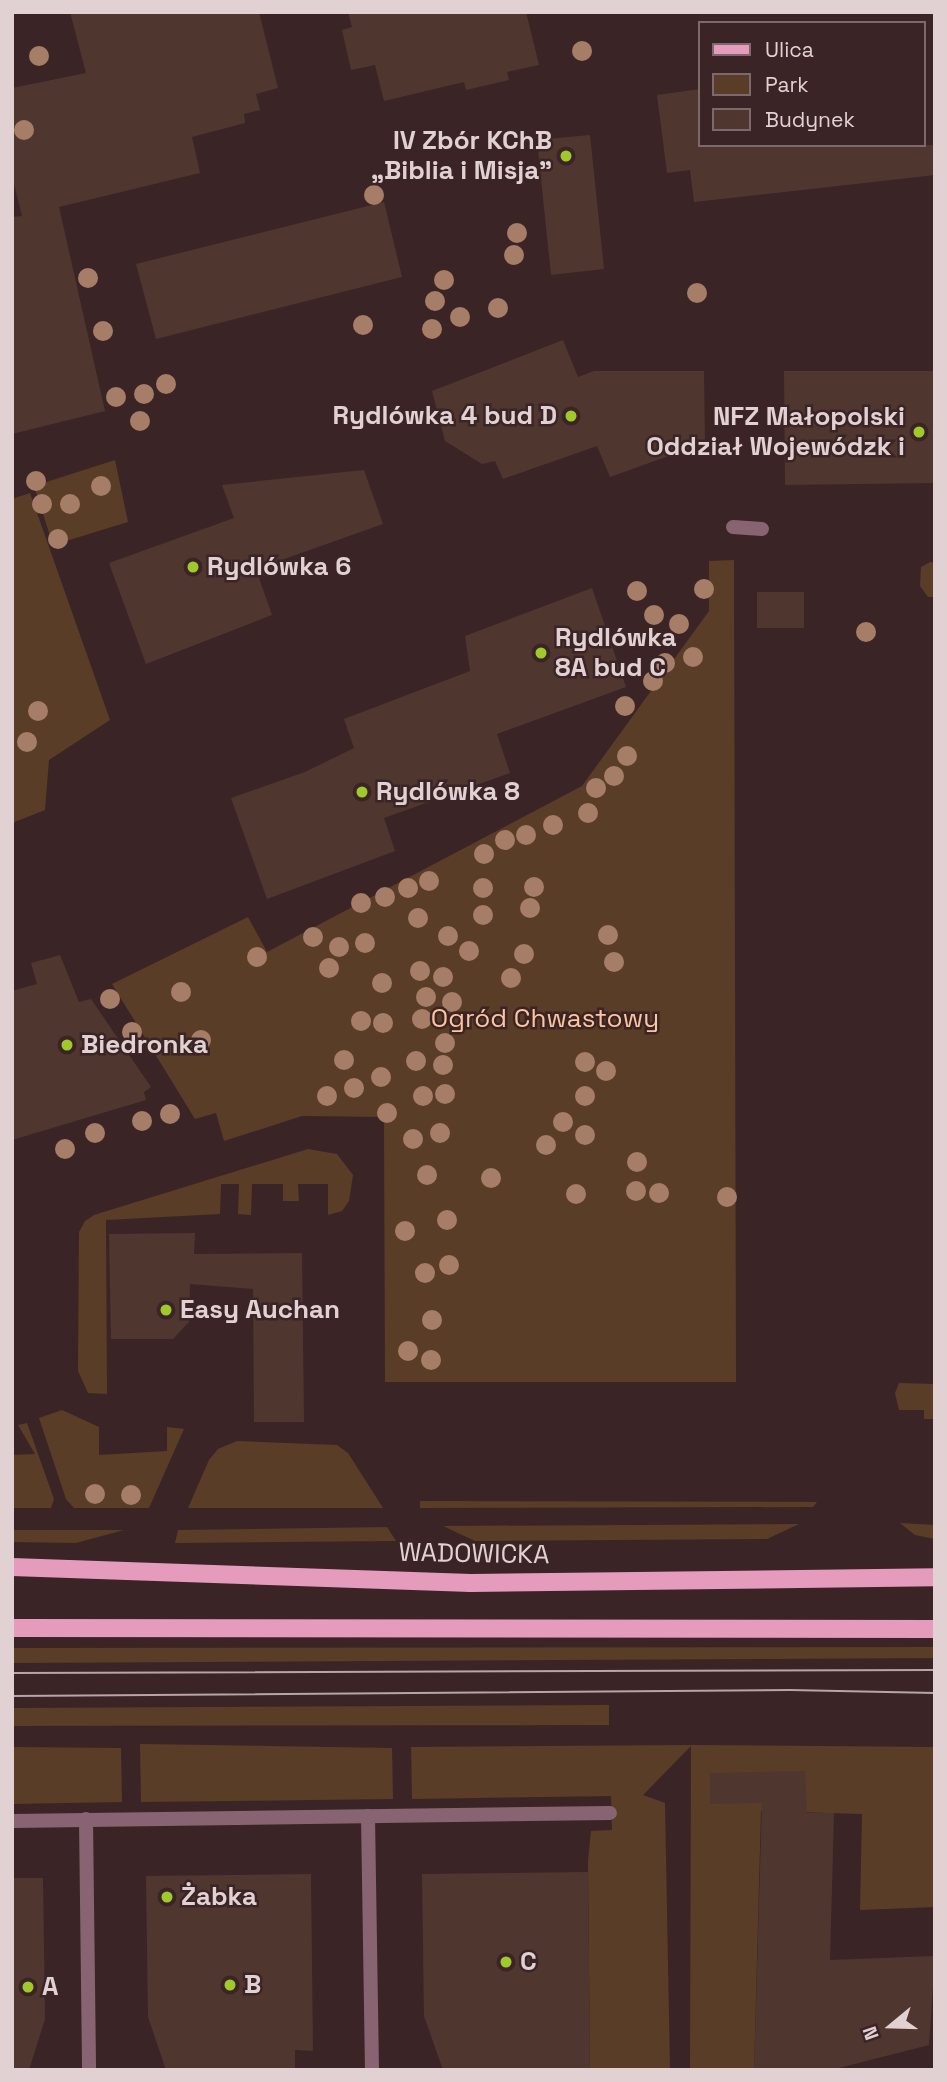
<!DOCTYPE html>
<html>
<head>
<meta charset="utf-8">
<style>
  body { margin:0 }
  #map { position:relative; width:947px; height:2082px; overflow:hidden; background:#3b2426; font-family:"Space Grotesk",sans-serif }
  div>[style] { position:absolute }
  .green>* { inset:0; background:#5a3d27 }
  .building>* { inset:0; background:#4f3730 }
  .lane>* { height:14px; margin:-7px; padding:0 7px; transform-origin:7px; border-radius:7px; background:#886473 }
  .primary>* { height:18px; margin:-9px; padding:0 9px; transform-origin:9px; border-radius:9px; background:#e59bbb }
  .tram>* { height:2px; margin:-1px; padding:0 1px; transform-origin:1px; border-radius:1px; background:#b7a6a7 }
  .trees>* { width:20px; height:20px; margin:-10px; border-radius:50%; background:#a67d67 }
  .dots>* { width:19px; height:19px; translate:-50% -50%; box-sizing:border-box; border:4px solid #3b2426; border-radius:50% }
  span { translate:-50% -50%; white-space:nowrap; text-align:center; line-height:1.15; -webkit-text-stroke:5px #3b2426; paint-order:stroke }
  .poi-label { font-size:26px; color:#e1d1d2; font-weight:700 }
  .right { translate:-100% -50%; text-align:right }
  .left { translate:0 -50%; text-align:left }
  .park-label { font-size:26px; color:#fdc59c }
  .street-label { font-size:26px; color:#e1d1d2 }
  .frame { position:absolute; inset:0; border:14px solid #e1d1d2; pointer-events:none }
  .legend { position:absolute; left:698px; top:21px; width:228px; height:126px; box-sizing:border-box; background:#3b2426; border:2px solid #7d696b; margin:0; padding:9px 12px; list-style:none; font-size:21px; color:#e1d1d2 }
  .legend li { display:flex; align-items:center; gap:14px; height:35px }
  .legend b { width:35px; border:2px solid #7d696b }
  .north { position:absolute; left:856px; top:1991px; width:70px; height:70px; -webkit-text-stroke:5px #3b2426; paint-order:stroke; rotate:251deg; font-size:19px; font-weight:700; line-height:28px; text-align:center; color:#e1d1d2 }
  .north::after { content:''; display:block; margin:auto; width:24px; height:32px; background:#e1d1d2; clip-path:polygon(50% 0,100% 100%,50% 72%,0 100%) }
</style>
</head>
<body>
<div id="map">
  <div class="green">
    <i style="clip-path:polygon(115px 460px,128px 522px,53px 545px,34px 486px)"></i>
    <i style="clip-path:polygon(30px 493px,110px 720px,49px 760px,45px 810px,12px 823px,12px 499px)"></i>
    <i style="clip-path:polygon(734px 560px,736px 1382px,385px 1382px,384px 1117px,302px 1116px,224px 1141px,216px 1113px,195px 1119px,112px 984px,248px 917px,267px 952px,582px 786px,709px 611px,709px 561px)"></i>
    <i style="clip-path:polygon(930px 562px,935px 563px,935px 597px,928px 597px,920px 586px,921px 567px)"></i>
    <i style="clip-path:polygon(308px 1149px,337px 1154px,353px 1175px,349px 1201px,342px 1211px,328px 1215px,328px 1184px,298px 1184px,299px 1201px,283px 1201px,283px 1184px,252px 1184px,251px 1215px,238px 1214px,239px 1184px,221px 1184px,220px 1214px,106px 1220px,107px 1394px,88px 1393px,78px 1371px,79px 1232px,85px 1221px,94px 1215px)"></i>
    <i style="clip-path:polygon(899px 1383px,935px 1384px,935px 1419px,924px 1419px,924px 1410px,899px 1410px,895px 1393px)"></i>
    <i style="clip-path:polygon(62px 1410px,99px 1427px,99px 1455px,167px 1451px,167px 1427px,184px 1429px,149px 1508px,74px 1508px,66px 1499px,39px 1418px)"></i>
    <i style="clip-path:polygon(27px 1423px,54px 1499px,51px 1508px,12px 1508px,12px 1455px,35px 1454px,18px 1425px)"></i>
    <i style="clip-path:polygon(237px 1441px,337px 1445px,348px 1453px,383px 1508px,188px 1508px,209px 1460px,218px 1449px)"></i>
    <i style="clip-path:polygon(420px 1501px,817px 1502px,813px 1507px,420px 1508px)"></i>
    <i style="clip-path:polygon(900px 1523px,935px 1525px,935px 1539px,915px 1535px)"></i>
    <i style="clip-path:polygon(799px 1524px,767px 1539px,475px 1541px,443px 1526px)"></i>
    <i style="clip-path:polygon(387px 1527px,396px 1541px,175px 1543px,178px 1530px)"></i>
    <i style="clip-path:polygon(12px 1530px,124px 1530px,76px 1543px,12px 1542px)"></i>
    <i style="clip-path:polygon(935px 1647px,935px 1658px,12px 1663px,12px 1648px)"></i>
    <i style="clip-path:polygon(609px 1705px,609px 1725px,12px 1726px,12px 1708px)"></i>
    <i style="clip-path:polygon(140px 1744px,392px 1748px,393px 1799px,141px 1802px)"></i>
    <i style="clip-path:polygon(692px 1745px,935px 1747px,935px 1907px,860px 1910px,862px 1814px,761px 1811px,754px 2070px,690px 2070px,691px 1746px,643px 1795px,665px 1803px,670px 2070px,590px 2070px,588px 1861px,591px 1831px,612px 1830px,611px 1796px,412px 1799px,411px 1747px)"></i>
    <i style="clip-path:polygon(12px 1747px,121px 1748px,122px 1802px,12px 1804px)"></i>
  </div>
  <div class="building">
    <i style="clip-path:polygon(70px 12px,259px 12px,278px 88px,256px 94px,260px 110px,244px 114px,245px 123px,192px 137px,200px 173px,59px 207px,105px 411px,12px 434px,12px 217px,22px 216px,12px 176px,12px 88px,86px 73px)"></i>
    <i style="clip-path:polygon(348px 12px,526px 12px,539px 65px,507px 72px,509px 80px,466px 90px,464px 82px,384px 101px,375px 65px,351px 70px,342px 30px,352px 27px)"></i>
    <i style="clip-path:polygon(700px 89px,700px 145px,935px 145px,935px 175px,694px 202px,690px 170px,667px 173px,657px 95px)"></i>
    <i style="clip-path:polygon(590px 135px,604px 269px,551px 275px,537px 140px)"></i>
    <i style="clip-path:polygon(384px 202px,402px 277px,156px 339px,136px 264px)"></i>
    <i style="clip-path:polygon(563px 340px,578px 377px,594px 371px,704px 371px,705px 443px,610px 477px,597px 446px,503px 479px,495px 461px,482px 464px,445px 441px,432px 391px)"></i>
    <i style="clip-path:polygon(784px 371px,935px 371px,935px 483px,785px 485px)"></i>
    <i style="clip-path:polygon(364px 470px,383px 524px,273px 563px,276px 571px,259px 578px,272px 615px,146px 664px,109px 563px,234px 518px,222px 485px)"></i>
    <i style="clip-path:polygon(592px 588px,626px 687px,497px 734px,510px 773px,384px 818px,395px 851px,267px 899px,231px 798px,305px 772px,354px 748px,344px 719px,470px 671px,465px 636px)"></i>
    <i style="clip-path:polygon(757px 592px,804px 592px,804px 628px,757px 628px)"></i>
    <i style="clip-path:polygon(60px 955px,79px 1002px,91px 999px,151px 1087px,144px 1092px,146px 1100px,12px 1140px,12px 991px,37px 984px,31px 963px)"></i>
    <i style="clip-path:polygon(195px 1233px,194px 1254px,302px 1253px,304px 1422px,254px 1422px,253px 1289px,190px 1284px,189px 1322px,173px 1339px,111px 1339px,109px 1234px)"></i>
    <i style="clip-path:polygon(805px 1771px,807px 1813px,834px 1813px,830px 1960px,935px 1956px,929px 2045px,831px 2070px,754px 2070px,762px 1803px,710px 1804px,710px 1773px)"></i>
    <i style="clip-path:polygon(588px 1872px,590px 2070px,443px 2070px,424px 2016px,422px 1874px)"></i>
    <i style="clip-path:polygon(311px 1874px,313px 2051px,295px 2050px,295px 2070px,166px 2070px,148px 2017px,146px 1876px)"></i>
    <i style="clip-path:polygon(12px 1878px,43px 1878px,45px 2019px,29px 2070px,12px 2070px)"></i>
  </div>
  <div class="lane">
    <i style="left:733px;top:527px;width:29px;rotate:4deg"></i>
    <i style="left:368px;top:1816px;width:254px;rotate:89.1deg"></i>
    <i style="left:86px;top:1819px;width:251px;rotate:89.3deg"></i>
    <i style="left:12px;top:1821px;width:598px;rotate:-0.77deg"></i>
  </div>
  <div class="primary">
    <i style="left:12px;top:1567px;width:459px;rotate:2deg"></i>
    <i style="left:471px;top:1583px;width:464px;rotate:-0.7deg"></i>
    <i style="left:12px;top:1628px;width:923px;rotate:0.06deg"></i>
  </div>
  <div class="tram">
    <i style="left:12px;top:1673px;width:923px;rotate:-0.19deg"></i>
    <i style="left:12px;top:1696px;width:778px;rotate:-0.44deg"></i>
    <i style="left:790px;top:1690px;width:145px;rotate:1.2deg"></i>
  </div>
  <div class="trees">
    <i style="left:582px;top:51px"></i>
    <i style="left:39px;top:56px"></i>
    <i style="left:24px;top:130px"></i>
    <i style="left:374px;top:195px"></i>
    <i style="left:517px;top:233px"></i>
    <i style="left:514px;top:255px"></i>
    <i style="left:88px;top:278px"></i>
    <i style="left:444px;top:280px"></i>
    <i style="left:697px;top:293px"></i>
    <i style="left:435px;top:301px"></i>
    <i style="left:498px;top:308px"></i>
    <i style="left:460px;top:317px"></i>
    <i style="left:363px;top:325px"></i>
    <i style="left:432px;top:329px"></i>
    <i style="left:103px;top:331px"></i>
    <i style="left:166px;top:384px"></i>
    <i style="left:144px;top:394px"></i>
    <i style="left:116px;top:397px"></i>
    <i style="left:140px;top:421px"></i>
    <i style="left:36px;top:481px"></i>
    <i style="left:101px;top:486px"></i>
    <i style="left:42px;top:504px"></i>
    <i style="left:70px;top:504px"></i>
    <i style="left:58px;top:539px"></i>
    <i style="left:704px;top:589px"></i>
    <i style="left:637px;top:591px"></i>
    <i style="left:654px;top:615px"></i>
    <i style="left:679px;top:624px"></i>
    <i style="left:866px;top:632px"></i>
    <i style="left:693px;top:657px"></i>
    <i style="left:665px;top:663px"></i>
    <i style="left:653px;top:681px"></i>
    <i style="left:625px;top:706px"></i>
    <i style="left:38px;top:711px"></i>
    <i style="left:27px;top:742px"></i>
    <i style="left:627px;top:756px"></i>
    <i style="left:614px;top:776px"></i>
    <i style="left:596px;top:788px"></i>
    <i style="left:588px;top:813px"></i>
    <i style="left:553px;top:825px"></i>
    <i style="left:526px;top:835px"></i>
    <i style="left:505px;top:840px"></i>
    <i style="left:484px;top:854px"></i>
    <i style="left:429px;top:881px"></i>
    <i style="left:534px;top:887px"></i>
    <i style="left:408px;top:888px"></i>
    <i style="left:483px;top:888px"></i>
    <i style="left:385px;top:897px"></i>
    <i style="left:361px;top:903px"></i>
    <i style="left:530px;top:908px"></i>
    <i style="left:483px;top:915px"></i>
    <i style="left:418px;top:918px"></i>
    <i style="left:608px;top:935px"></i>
    <i style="left:448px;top:936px"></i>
    <i style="left:313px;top:937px"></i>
    <i style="left:365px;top:943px"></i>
    <i style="left:339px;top:947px"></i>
    <i style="left:469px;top:951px"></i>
    <i style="left:524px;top:954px"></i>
    <i style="left:257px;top:957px"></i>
    <i style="left:614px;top:962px"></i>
    <i style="left:329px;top:968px"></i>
    <i style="left:420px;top:971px"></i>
    <i style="left:443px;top:977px"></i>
    <i style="left:511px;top:978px"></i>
    <i style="left:382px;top:983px"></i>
    <i style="left:181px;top:992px"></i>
    <i style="left:426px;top:997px"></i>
    <i style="left:110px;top:999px"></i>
    <i style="left:452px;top:1002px"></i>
    <i style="left:422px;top:1019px"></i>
    <i style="left:361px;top:1021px"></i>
    <i style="left:383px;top:1023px"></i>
    <i style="left:132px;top:1032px"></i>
    <i style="left:201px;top:1040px"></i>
    <i style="left:445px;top:1043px"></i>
    <i style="left:344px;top:1060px"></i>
    <i style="left:416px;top:1061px"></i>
    <i style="left:585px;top:1062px"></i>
    <i style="left:443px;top:1065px"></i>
    <i style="left:606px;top:1071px"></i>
    <i style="left:381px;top:1077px"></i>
    <i style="left:354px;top:1088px"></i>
    <i style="left:445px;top:1094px"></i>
    <i style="left:327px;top:1096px"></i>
    <i style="left:423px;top:1096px"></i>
    <i style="left:585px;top:1096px"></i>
    <i style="left:387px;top:1113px"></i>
    <i style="left:170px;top:1114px"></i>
    <i style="left:142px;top:1121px"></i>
    <i style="left:563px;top:1122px"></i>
    <i style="left:95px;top:1133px"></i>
    <i style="left:440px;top:1133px"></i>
    <i style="left:585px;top:1135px"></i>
    <i style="left:413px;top:1139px"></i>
    <i style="left:546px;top:1145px"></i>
    <i style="left:65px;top:1149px"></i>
    <i style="left:637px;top:1162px"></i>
    <i style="left:427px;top:1175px"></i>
    <i style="left:491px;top:1178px"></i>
    <i style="left:636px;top:1191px"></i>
    <i style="left:659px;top:1193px"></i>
    <i style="left:576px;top:1194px"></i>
    <i style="left:727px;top:1197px"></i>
    <i style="left:447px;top:1220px"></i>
    <i style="left:405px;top:1231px"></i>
    <i style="left:449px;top:1265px"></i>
    <i style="left:425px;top:1273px"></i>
    <i style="left:432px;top:1320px"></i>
    <i style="left:408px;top:1351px"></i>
    <i style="left:431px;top:1360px"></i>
    <i style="left:95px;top:1494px"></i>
    <i style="left:131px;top:1495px"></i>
  </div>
  <div class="dots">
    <i style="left:566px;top:156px;background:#a0ca2c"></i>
    <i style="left:571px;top:416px;background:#a0ca2c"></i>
    <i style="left:919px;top:432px;background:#a0ca2c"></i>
    <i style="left:193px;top:567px;background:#a0ca2c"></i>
    <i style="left:541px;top:653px;background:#a0ca2c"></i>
    <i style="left:362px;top:792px;background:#a0ca2c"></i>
    <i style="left:67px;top:1045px;background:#a0ca2c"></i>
    <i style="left:166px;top:1310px;background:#a0ca2c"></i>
    <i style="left:167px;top:1897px;background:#a0ca2c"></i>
    <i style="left:506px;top:1962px;background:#a0ca2c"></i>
    <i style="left:230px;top:1985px;background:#a0ca2c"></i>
    <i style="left:28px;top:1987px;background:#a0ca2c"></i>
  </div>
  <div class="poi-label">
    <span class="right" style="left:552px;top:156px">IV Zbór KChB<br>„Biblia i Misja”</span>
    <span class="right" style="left:557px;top:416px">Rydlówka 4 bud D</span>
    <span class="right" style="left:905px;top:432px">NFZ Małopolski<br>Oddział Wojewódzk i</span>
    <span class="left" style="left:207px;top:567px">Rydlówka 6</span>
    <span class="left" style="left:555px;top:653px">Rydlówka<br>8A bud C</span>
    <span class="left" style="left:376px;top:792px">Rydlówka 8</span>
    <span class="left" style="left:81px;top:1045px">Biedronka</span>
    <span class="left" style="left:180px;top:1310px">Easy Auchan</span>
    <span class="left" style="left:181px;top:1897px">Żabka</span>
    <span class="left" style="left:520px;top:1962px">C</span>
    <span class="left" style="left:244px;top:1985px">B</span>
    <span class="left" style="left:42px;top:1987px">A</span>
  </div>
  <div class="park-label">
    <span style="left:545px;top:1019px">Ogród Chwastowy</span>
  </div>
  <div class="street-label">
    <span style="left:474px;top:1554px;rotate:1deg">WADOWICKA</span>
  </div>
  <div class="frame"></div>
  <ul class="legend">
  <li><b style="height:9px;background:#e59bbb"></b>Ulica</li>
  <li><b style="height:19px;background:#5a3d27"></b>Park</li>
  <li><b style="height:19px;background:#4f3730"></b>Budynek</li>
  </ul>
  <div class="north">N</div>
</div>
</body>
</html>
